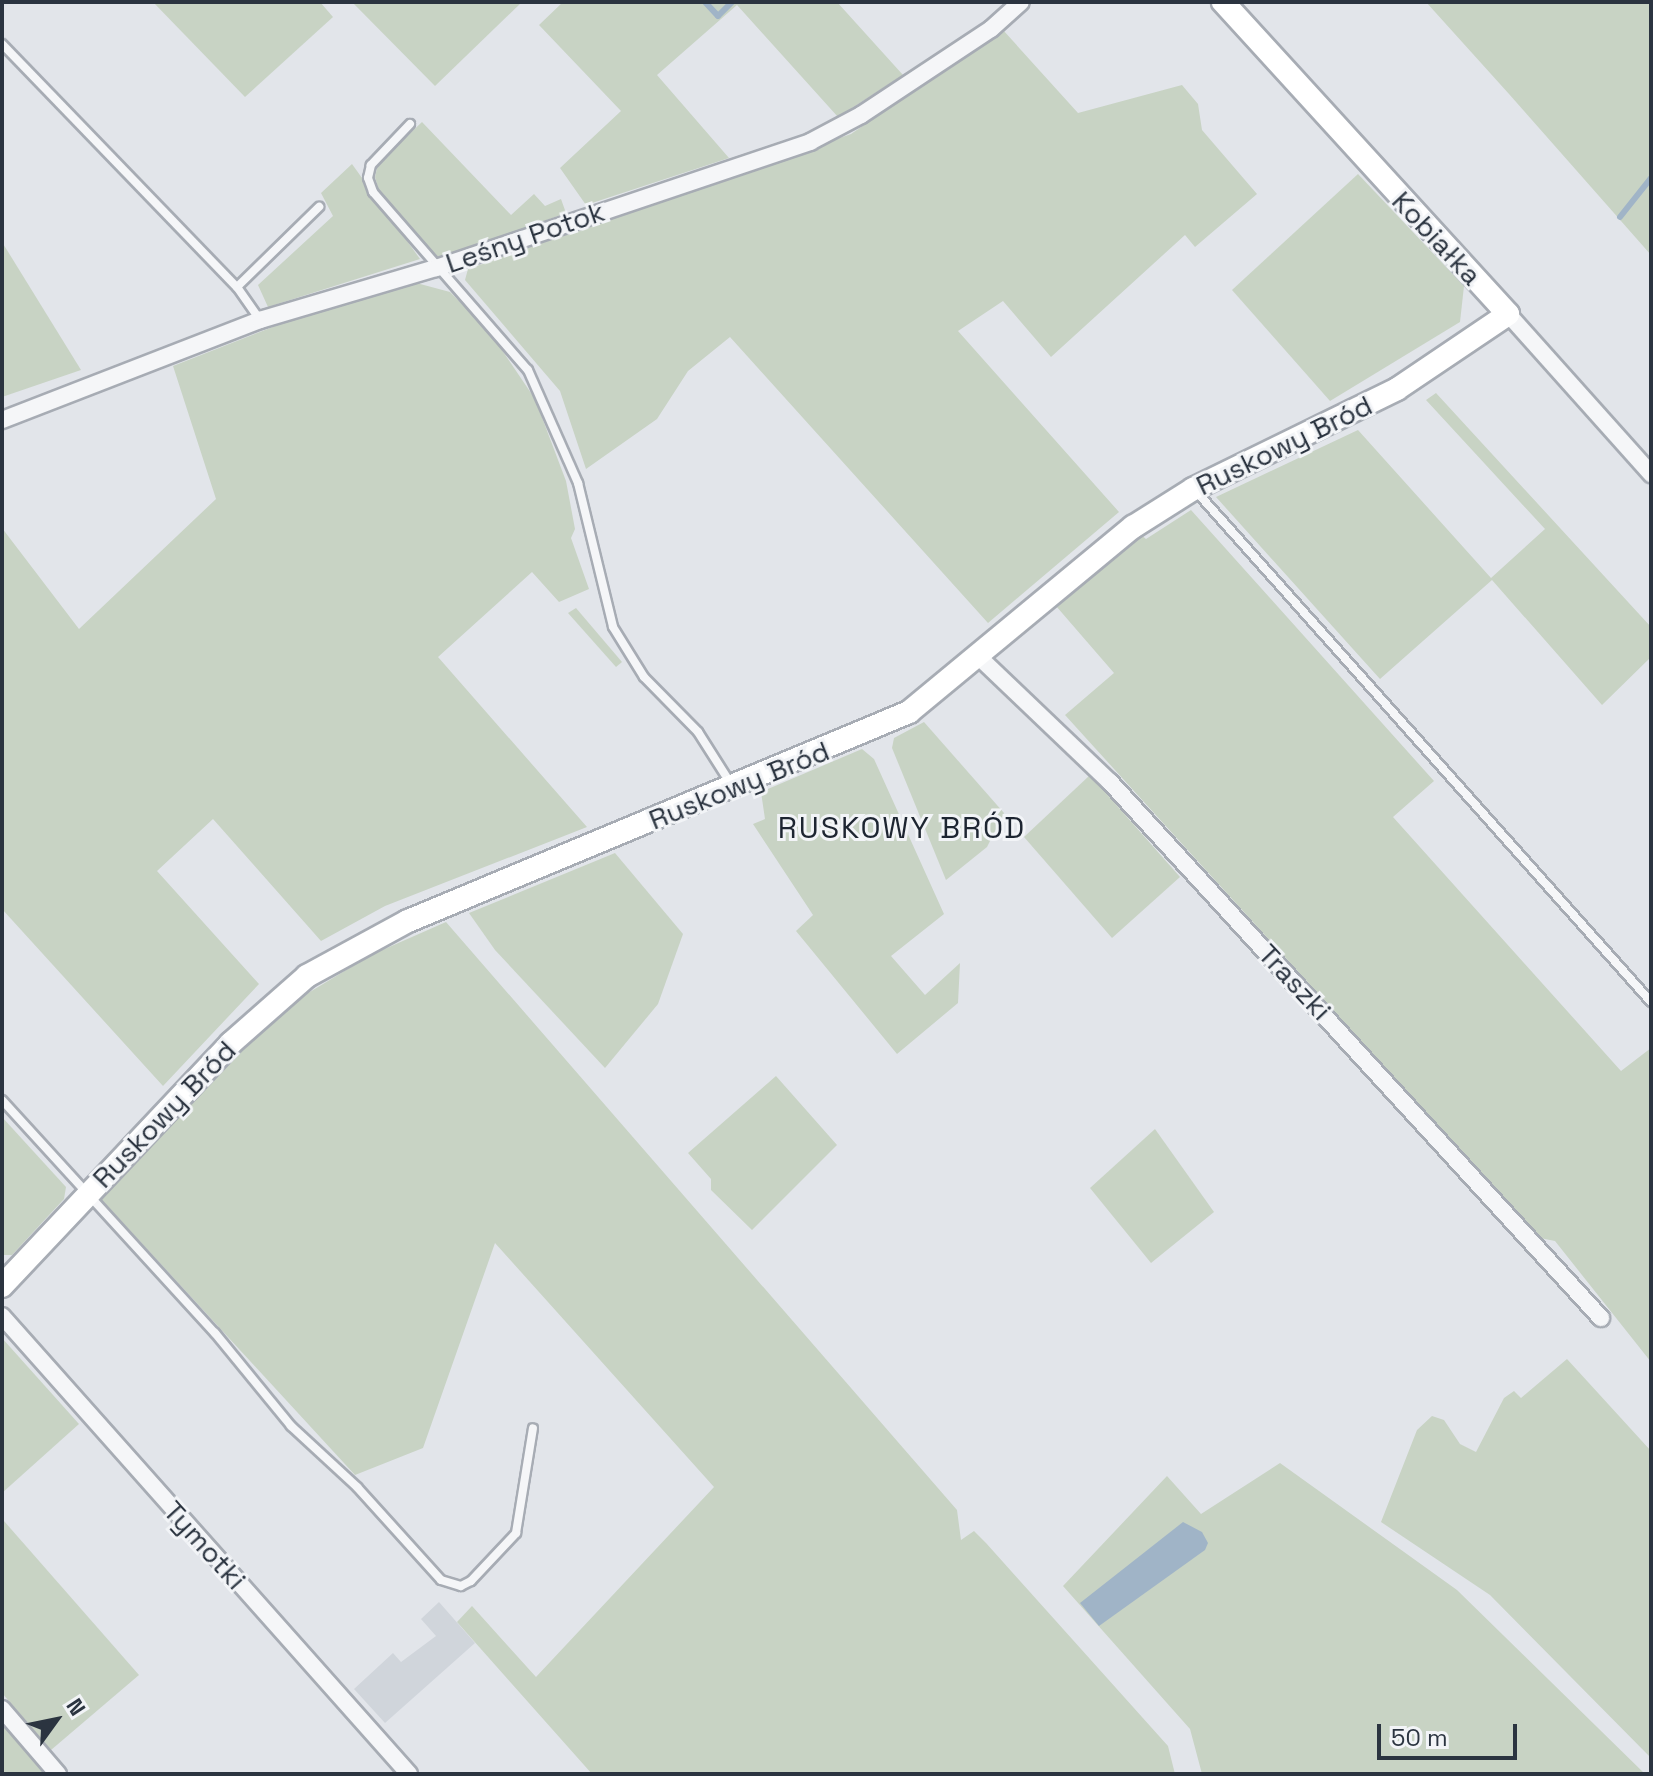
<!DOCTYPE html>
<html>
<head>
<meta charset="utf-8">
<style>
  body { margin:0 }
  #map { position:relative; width:1653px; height:1776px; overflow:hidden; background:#e2e5ea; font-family:"Space Grotesk",sans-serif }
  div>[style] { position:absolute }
  .built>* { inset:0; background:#d0d5db }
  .green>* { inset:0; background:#c8d3c4 }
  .water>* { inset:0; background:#a0b4c7 }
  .stream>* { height:6px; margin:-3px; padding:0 3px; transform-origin:3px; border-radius:3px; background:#a0b4c7 }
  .roads { filter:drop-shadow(2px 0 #a7acb4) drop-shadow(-2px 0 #a7acb4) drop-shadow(0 2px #a7acb4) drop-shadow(0 -2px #a7acb4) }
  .lane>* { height:8px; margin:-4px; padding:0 4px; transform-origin:4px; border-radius:4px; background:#f5f6f8 }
  .street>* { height:16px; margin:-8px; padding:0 8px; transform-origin:8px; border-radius:8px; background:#f5f6f8 }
  .secondary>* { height:22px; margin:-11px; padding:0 11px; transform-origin:11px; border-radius:11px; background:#fff }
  span { translate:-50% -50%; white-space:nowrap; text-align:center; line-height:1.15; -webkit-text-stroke:6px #f2f4f7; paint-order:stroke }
  .street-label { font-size:28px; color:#2b3440 }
  .neighbourhood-label { font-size:30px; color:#1d2531; letter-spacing:2px }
  .frame { position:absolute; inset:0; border:4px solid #2b3440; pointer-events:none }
  .north { position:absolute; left:16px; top:1680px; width:80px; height:80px; -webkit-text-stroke:6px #f2f4f7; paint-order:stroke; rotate:57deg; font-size:22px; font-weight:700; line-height:32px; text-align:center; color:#2b3440 }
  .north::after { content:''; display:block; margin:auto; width:28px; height:36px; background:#2b3440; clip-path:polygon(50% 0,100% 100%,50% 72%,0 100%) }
  .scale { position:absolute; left:1377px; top:1724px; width:140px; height:36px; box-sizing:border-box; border:4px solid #2b3440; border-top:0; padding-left:10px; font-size:24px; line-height:28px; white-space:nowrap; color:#2b3440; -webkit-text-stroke:6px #f2f4f7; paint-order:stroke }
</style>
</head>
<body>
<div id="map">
  <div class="built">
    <i style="clip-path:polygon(439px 1602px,475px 1643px,385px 1723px,354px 1689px,393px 1653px,401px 1662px,436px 1636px,421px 1619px)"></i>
  </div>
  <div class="green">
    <i style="clip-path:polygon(153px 2px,320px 2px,333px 17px,245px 97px)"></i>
    <i style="clip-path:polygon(352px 2px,522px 2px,435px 86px)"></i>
    <i style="clip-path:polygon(563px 2px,837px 2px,903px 75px,838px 117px,737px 5px,657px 75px,729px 158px,586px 205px,560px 168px,621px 111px,539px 25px)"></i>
    <i style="clip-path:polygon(1426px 2px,1651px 2px,1651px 255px,1509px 94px)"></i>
    <i style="clip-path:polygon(1003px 30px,1078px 113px,1182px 85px,1198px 104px,1202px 130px,1257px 194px,1195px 247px,1185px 235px,1051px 357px,1003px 301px,958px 331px,1119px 512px,988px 623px,730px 337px,688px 371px,657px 419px,586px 469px,560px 391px,465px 280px,468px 269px,851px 134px)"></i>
    <i style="clip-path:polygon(422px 122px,511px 215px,534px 194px,545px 206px,561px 199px,566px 213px,446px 257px,433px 256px,379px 191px,375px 177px,378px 164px)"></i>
    <i style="clip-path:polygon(352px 164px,420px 259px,268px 307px,258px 285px,333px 216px,321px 193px)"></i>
    <i style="clip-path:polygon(1358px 174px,1464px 286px,1460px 322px,1330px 401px,1232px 290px)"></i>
    <i style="clip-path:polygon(2px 242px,81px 370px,2px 397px)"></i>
    <i style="clip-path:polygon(409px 281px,450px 292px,489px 331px,535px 399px,566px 481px,575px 529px,571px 538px,589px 589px,559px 602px,532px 572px,438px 657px,587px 827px,385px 906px,321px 941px,213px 819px,157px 871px,259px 984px,163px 1086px,2px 909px,2px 528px,79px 629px,216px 499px,173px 366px,311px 312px)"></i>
    <i style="clip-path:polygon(1436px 393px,1651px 627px,1651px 657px,1602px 705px,1492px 580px,1380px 679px,1216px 497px,1358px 430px,1491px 578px,1545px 529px,1426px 400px)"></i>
    <i style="clip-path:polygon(1191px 510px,1434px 781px,1393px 817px,1621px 1071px,1651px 1048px,1651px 1362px,1555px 1241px,1540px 1238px,1065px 715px,1114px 673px,1056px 606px,1140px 534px,1146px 539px)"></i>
    <i style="clip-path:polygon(576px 608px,622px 662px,616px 667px,568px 613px)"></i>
    <i style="clip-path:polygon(924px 722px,1004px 813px,987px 847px,946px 880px,892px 748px,894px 738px)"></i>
    <i style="clip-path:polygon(862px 749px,874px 759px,944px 914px,891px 956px,925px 995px,960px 963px,958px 1003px,897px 1054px,796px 931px,813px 915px,753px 824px,765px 819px,761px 792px)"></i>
    <i style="clip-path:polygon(1090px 775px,1180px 877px,1112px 938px,1024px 837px)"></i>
    <i style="clip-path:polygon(615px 853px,683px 934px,658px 1004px,605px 1068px,495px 950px,469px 913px)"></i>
    <i style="clip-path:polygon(446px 922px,957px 1510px,961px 1540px,974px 1531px,986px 1543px,1168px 1746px,1175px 1774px,592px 1774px,457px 1622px,472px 1606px,536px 1677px,714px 1487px,495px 1243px,423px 1448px,355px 1475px,101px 1199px,280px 1010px,371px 955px)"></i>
    <i style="clip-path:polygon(776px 1076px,837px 1145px,752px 1230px,711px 1190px,711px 1179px,688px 1153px)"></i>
    <i style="clip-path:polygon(2px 1117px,66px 1187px,64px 1199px,12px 1255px,2px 1255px)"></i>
    <i style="clip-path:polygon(1155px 1129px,1214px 1212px,1151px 1263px,1090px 1188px)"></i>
    <i style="clip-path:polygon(2px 1338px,79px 1424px,2px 1493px)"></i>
    <i style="clip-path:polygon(1567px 1359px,1651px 1451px,1651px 1758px,1490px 1595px,1381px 1522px,1417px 1430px,1432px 1416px,1444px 1420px,1460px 1444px,1476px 1452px,1504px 1398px,1514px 1391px,1521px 1398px)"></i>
    <i style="clip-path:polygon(1280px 1463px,1457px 1590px,1645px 1774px,1202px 1774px,1190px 1729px,1063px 1586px,1167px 1476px,1201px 1514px)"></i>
    <i style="clip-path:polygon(4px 1521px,139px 1675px,51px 1750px,2px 1693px)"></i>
    <i style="clip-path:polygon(2px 1724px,48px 1774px,2px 1774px)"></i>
  </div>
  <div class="water">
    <i style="clip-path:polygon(1183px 1522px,1202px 1532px,1208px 1543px,1205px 1550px,1099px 1626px,1080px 1603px)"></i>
  </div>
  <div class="stream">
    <i style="left:705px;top:2px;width:19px;rotate:47deg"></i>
    <i style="left:718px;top:16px;width:20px;rotate:-45deg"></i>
    <i style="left:1620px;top:217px;width:50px;rotate:-51.5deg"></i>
  </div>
  <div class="roads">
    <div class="lane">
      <i style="left:2px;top:44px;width:338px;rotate:46deg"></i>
      <i style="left:237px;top:287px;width:40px;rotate:55.1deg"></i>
      <i style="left:410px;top:124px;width:57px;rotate:133.6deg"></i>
      <i style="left:371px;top:165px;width:13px;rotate:103deg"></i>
      <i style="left:368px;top:178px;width:15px;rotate:70deg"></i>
      <i style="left:373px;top:192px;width:236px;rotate:49deg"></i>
      <i style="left:528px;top:370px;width:124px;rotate:66.1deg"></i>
      <i style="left:578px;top:483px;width:148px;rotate:76.3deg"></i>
      <i style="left:613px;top:627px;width:59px;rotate:58.2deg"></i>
      <i style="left:644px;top:677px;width:77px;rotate:45.5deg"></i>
      <i style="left:698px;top:732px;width:62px;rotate:57.6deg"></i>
      <i style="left:237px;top:287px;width:115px;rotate:-44.3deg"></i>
      <i style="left:1194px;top:489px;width:687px;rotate:48.3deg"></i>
      <i style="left:2px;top:1100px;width:316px;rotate:47.6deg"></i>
      <i style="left:215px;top:1333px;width:120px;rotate:50.7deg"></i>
      <i style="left:291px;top:1426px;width:90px;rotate:42.7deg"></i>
      <i style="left:357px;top:1487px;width:125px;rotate:47.9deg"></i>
      <i style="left:441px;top:1580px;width:21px;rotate:17deg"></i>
      <i style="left:461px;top:1586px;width:11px;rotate:-27deg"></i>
      <i style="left:471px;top:1581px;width:66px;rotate:-46.8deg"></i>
      <i style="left:516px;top:1533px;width:106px;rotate:-80.8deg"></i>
    </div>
    <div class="street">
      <i style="left:1508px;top:314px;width:215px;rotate:48.2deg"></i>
      <i style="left:2px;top:420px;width:277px;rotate:-21.2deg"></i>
      <i style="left:260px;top:320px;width:184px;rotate:-16.5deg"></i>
      <i style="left:436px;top:268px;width:395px;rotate:-18.6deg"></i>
      <i style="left:810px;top:142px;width:58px;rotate:-27.9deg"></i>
      <i style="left:861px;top:115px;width:156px;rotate:-33.5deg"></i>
      <i style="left:991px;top:29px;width:40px;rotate:-42deg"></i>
      <i style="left:979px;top:657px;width:181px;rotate:43.7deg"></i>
      <i style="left:1110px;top:782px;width:727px;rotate:47.51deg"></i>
      <i style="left:2px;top:1316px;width:613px;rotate:48.37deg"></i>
      <i style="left:2px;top:1709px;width:86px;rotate:49.3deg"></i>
    </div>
    <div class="secondary">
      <i style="left:2px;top:1286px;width:334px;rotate:-46.7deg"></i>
      <i style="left:231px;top:1043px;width:101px;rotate:-41.4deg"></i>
      <i style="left:307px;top:976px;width:115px;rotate:-28.6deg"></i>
      <i style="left:408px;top:921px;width:543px;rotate:-22.64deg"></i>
      <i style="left:909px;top:712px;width:291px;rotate:-39.6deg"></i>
      <i style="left:1133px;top:527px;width:71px;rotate:-32.3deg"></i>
      <i style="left:1193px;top:489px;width:227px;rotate:-26.1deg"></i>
      <i style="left:1397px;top:389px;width:134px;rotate:-34deg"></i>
      <i style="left:1508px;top:314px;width:423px;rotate:-132.4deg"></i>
    </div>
  </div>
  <div class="street-label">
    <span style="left:525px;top:237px;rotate:-19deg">Leśny Potok</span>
    <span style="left:1437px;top:238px;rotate:47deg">Kobiałka</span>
    <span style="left:1284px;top:445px;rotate:-26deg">Ruskowy Bród</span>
    <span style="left:739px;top:785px;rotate:-22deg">Ruskowy Bród</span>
    <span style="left:1295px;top:982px;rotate:47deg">Traszki</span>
    <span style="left:164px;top:1114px;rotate:-46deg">Ruskowy Bród</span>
    <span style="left:205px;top:1545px;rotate:48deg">Tymotki</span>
  </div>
  <div class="neighbourhood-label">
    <span style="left:902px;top:828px">RUSKOWY BRÓD</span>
  </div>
  <div class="frame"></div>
  <div class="north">N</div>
  <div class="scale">50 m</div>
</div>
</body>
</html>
